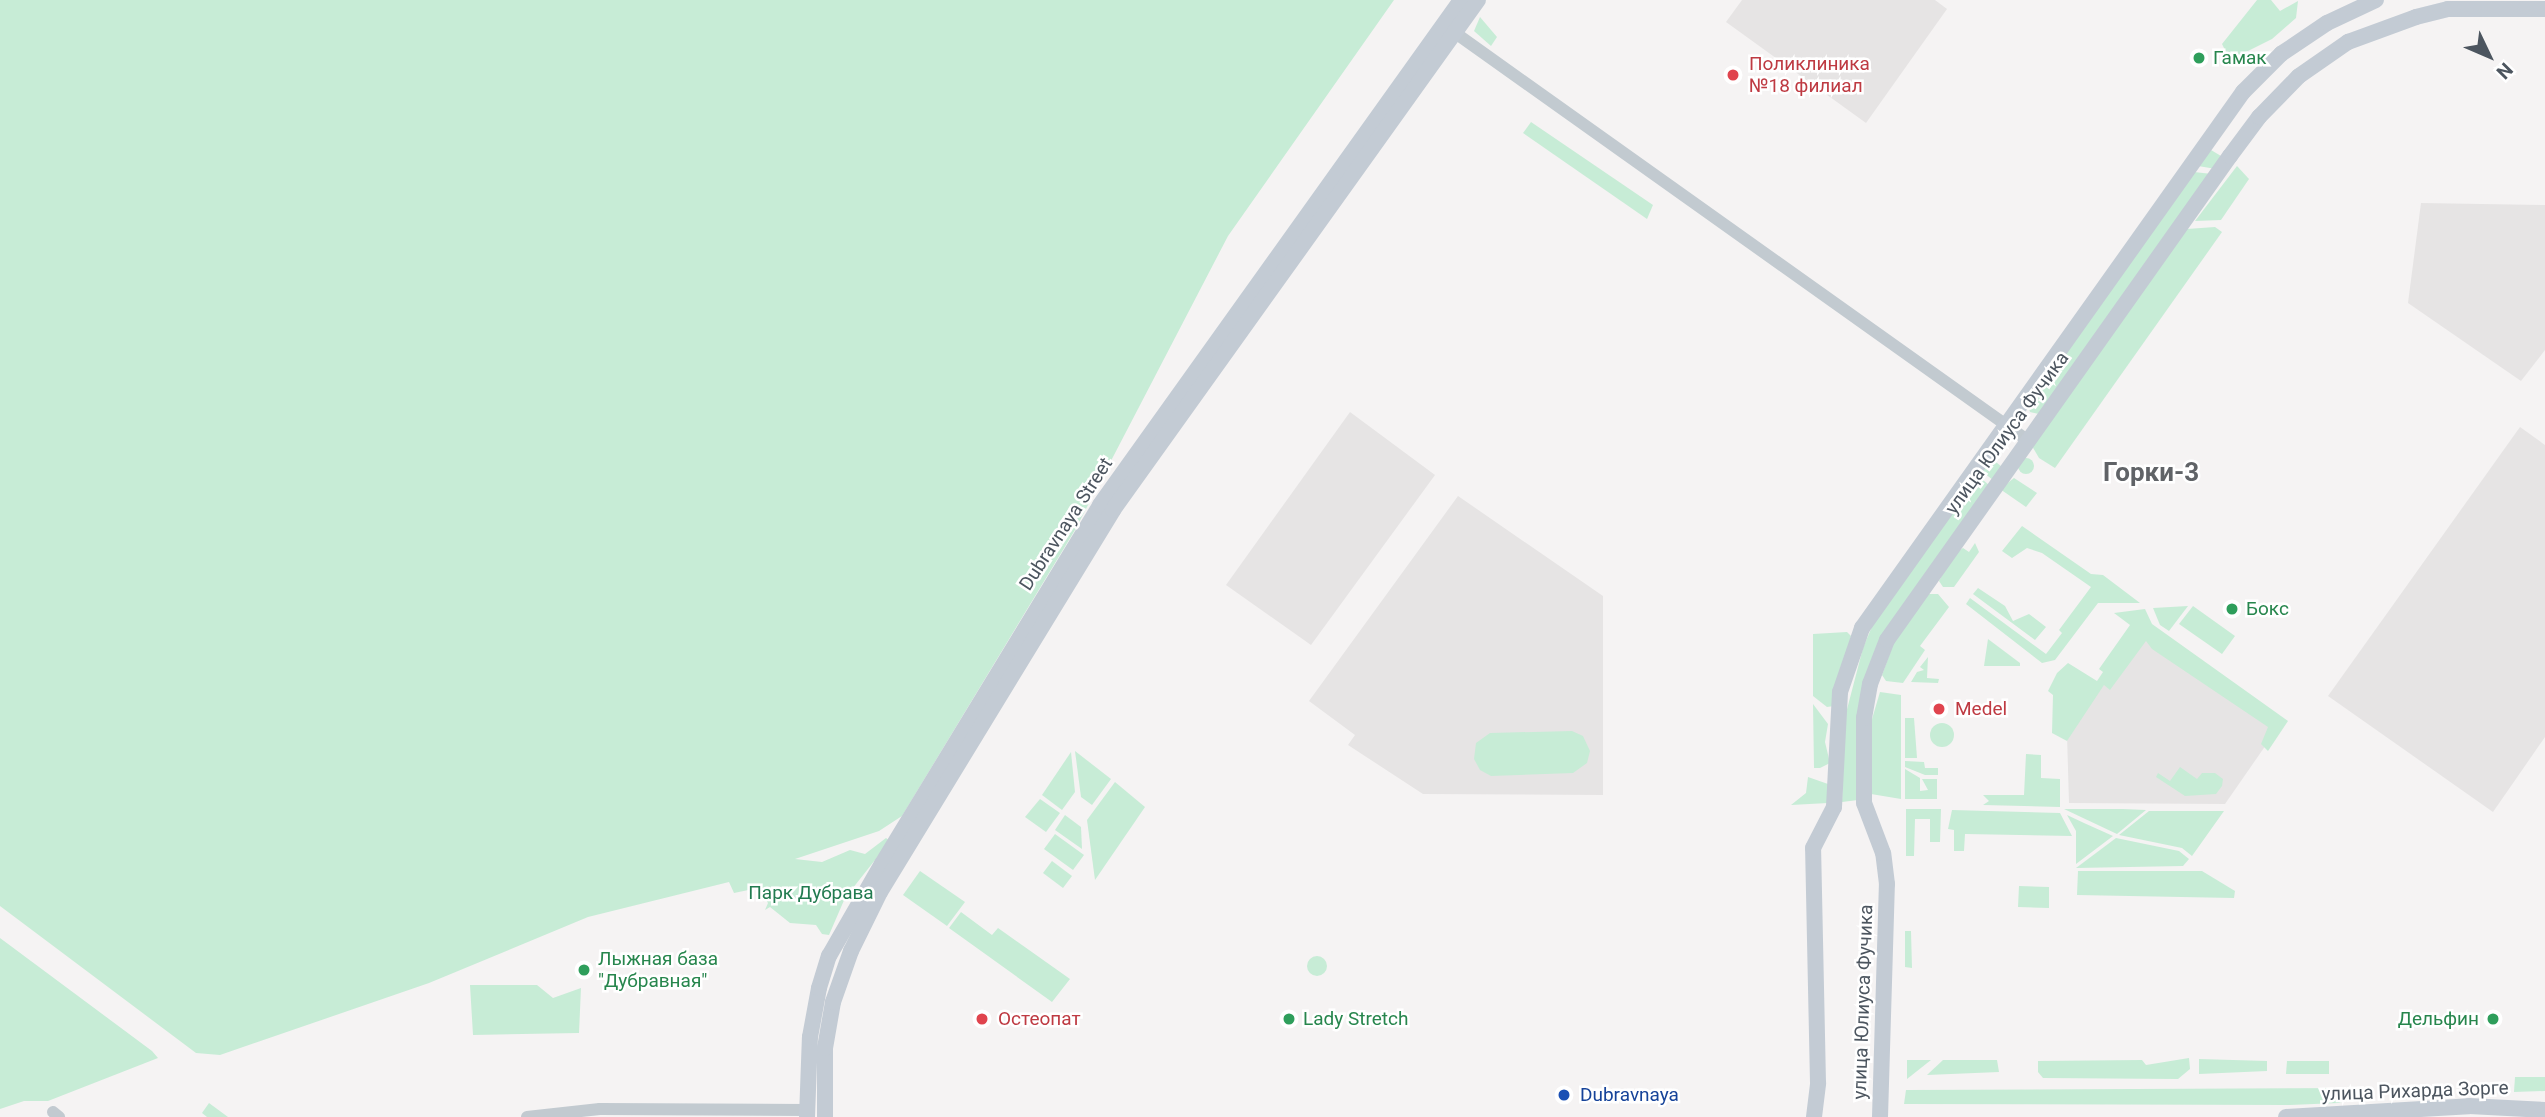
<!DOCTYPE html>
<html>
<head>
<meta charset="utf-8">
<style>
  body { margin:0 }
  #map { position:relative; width:2545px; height:1117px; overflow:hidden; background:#f5f3f3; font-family:Roboto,sans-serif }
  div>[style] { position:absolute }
  .education>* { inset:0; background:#e6e4e4 }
  .green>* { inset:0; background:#c7ecd6 }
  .round { border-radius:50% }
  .street>* { height:12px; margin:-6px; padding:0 6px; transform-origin:6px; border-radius:6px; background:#c2cad0 }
  .secondary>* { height:16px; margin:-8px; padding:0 8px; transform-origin:8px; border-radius:8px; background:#c3cbd4 }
  .dots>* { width:19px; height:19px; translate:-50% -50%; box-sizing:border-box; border:4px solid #fff; border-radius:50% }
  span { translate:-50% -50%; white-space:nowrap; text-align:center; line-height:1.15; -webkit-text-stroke:5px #fff; paint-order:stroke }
  .leisure-label { font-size:19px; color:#27864d }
  .left { translate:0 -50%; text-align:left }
  .right { translate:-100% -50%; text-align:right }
  .health-label { font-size:19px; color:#be3a42 }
  .street-label { font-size:19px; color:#4c555f }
  .park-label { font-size:19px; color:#227b50 }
  .transit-label { font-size:19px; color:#164399 }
  .district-label { font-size:26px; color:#606367; font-weight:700 }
  .north { position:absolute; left:2454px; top:21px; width:70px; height:70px; -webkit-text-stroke:5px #fff; paint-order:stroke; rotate:134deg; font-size:19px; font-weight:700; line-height:28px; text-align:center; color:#4c555f }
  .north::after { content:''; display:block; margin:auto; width:24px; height:32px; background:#4c555f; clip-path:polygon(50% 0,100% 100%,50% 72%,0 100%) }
</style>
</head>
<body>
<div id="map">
  <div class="education">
    <i style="clip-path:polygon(1742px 0,1935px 0,1947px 9px,1866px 123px,1726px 22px)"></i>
    <i style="clip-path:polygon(2421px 203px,2545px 205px,2545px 350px,2521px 381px,2408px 303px)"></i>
    <i style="clip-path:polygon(1350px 412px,1435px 475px,1311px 645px,1226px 585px)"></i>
    <i style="clip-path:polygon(2520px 427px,2545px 445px,2545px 737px,2493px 812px,2328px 696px)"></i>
    <i style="clip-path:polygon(1458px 496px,1603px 596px,1603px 795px,1423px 794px,1348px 745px,1355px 735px,1309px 701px)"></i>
    <i style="clip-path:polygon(2148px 624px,2284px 719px,2225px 804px,2069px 803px,2067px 735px)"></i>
  </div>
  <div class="green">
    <i style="clip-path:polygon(0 0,1394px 0,1228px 236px,1075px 530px,902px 816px,879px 831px,795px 859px,822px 862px,850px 850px,865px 854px,886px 838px,890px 841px,845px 898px,829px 935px,822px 934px,816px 925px,790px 923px,770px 907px,765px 910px,768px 903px,758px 888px,734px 893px,729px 882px,588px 917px,429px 983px,220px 1055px,196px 1053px,0 906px)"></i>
    <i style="clip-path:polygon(2257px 0,2271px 0,2280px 11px,2298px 1px,2296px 18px,2272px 39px,2230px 60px,2222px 44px)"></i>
    <i style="clip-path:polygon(1480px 17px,1497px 37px,1491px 46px,1474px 31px)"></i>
    <i style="clip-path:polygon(1531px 122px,1653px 205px,1647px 219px,1523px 133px)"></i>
    <i style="clip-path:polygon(2211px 150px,2221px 156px,2216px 169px,2198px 166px)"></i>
    <i style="clip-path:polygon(2237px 166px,2249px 179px,2221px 220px,2195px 221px)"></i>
    <i style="clip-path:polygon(2194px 172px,2212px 174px,2039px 414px,2030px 412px,2028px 405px)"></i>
    <i style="clip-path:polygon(2215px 227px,2222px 232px,2055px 468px,2039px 458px,2032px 446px,2187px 229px)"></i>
    <i class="round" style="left:2018px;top:458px;width:16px;height:16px"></i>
    <i style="clip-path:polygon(1991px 458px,2002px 467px,1993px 480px,1980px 470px)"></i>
    <i style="clip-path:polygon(1977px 475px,1989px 485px,1883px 637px,1858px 800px,1842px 802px,1845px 717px,1863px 648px,1873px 624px)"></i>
    <i style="clip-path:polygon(2014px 478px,2037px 493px,2026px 507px,2000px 489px)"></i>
    <i style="clip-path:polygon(2022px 526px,2091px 574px,2103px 575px,2140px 603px,2098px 603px,2055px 660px,2042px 663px,1966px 604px,1970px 598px,2046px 654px,2062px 633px,2059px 630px,2091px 587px,2042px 553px,2027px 548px,2012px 558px,2002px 551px)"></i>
    <i style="clip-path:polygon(1975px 543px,1979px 552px,1954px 587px,1943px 587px,1939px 581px,1953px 555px,1963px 548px,1969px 552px)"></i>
    <i style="clip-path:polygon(1978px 588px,2005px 606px,2013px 621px,2029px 614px,2046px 627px,2035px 640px,1973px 594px)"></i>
    <i style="clip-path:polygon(1927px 594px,1938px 594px,1949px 607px,1920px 646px,1925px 650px,1903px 683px,1886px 681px,1882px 675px,1894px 642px)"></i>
    <i style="clip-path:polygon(2188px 606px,2169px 631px,2160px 625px,2153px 608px)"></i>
    <i style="clip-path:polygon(2193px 606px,2235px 636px,2222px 654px,2179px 624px)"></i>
    <i style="clip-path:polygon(2145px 609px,2152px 624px,2288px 721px,2268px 751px,2261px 744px,2268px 727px,2152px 649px,2146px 641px,2110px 690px,2104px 685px,2067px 741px,2052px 733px,2053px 695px,2048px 691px,2057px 673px,2068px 663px,2097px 681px,2103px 672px,2099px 669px,2130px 625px,2114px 613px)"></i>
    <i style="clip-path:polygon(1847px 632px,1851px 636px,1834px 706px,1827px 707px,1813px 696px,1813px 634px)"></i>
    <i style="clip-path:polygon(1988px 639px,2020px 663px,2020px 666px,1984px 666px)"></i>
    <i style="clip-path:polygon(1928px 657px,1927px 678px,1939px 679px,1938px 683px,1911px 682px,1917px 672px,1924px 670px,1920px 667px)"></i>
    <i style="clip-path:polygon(1880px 692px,1901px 695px,1901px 799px,1871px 794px,1872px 719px)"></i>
    <i style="clip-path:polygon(1813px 704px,1828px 724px,1825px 742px,1830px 763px,1820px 768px,1814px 768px)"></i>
    <i style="clip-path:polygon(1905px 718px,1914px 718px,1917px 758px,1905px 758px)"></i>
    <i class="round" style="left:1930px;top:723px;width:24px;height:24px"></i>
    <i style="clip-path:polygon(1572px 731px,1583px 736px,1590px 751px,1587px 763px,1573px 773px,1491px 776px,1480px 770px,1474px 759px,1476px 743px,1490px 733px)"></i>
    <i style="clip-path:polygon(1075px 751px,1111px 779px,1092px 805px,1081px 797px)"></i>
    <i style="clip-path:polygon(1071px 752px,1075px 792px,1062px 810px,1042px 795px)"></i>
    <i style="clip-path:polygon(2026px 754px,2041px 755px,2041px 778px,2060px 779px,2060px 807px,1983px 805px,1989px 801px,1983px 795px,2024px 795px)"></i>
    <i style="clip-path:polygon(1905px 761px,1924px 762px,1925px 768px,1938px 768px,1938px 775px,1925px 775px,1905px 767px)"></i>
    <i style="clip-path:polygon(2180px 767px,2197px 779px,2202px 773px,2215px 773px,2223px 779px,2222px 786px,2216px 794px,2185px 796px,2156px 777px,2158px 773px,2170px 781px)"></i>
    <i style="clip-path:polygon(1905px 769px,1920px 778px,1920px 791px,1928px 790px,1922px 779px,1937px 779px,1937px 799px,1905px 799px)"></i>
    <i style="clip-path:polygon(1808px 777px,1828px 784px,1828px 803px,1791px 805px,1806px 793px)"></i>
    <i style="clip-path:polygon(1115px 782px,1145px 807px,1095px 880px,1087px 820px)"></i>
    <i style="clip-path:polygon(1040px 799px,1060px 813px,1046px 832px,1025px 817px)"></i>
    <i style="clip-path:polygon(1906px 809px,1941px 809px,1940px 842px,1930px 842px,1930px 819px,1915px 819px,1914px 856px,1906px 856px)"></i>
    <i style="clip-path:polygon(2064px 809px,2123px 809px,2146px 810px,2117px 834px)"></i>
    <i style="clip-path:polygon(1952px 810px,2060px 813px,2072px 836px,1965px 834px,1964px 851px,1954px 851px,1954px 830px,1948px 829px)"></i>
    <i style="clip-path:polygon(2149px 811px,2224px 811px,2192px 856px,2182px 848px,2119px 835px)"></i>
    <i style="clip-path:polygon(1065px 815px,1081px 827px,1082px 849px,1055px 830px)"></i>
    <i style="clip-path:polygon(2067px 815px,2084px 823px,2113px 836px,2076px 864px,2076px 831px)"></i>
    <i style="clip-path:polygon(1055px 834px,1084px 855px,1073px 870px,1044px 849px)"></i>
    <i style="clip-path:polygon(2116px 838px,2179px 851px,2189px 859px,2183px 866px,2076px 868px)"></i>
    <i style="clip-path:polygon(1052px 861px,1072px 876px,1063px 888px,1043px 873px)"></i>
    <i style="clip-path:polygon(920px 871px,965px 902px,947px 926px,903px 895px)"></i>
    <i style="clip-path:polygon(2078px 871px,2202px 871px,2235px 891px,2234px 898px,2077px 895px)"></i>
    <i style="clip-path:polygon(2019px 886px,2049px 887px,2049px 908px,2018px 907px)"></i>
    <i style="clip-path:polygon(961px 912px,992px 935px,998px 928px,1070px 979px,1052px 1002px,949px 928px)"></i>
    <i style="clip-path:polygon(1905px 931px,1911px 931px,1912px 968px,1905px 967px)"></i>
    <i style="clip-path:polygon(0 938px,152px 1051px,158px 1058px,48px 1101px,24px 1101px,0 1109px)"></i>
    <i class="round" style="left:1307px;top:956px;width:20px;height:20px"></i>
    <i style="clip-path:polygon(470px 985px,537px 985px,553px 998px,581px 988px,579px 1033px,473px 1035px)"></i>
    <i style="clip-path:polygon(2189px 1058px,2190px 1069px,2178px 1079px,2043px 1078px,2038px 1072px,2038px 1061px,2142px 1060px,2146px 1065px)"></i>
    <i style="clip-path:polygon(2199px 1059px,2267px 1061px,2267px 1071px,2199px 1074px)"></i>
    <i style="clip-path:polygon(1907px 1060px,1931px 1060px,1907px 1079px)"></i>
    <i style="clip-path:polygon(1943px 1060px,1997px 1060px,1999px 1072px,1927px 1075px)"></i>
    <i style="clip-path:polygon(2287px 1061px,2329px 1061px,2329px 1074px,2286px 1074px)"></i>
    <i style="clip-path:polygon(2515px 1077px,2545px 1077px,2545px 1091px,2514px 1092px)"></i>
    <i style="clip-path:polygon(2364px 1088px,2369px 1096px,2338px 1103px,2290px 1105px,1904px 1104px,1906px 1090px)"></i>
    <i style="clip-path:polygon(209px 1103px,228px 1117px,207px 1117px,202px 1113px)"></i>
  </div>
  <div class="street">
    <i style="left:1454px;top:32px;width:703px;rotate:35.45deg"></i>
    <i style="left:53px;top:1112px;width:8px;rotate:40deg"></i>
    <i style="left:527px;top:1117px;width:73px;rotate:-6.3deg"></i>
    <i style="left:600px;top:1109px;width:207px;rotate:0.3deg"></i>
  </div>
  <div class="secondary">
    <i style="left:807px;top:1117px;width:80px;rotate:-87.9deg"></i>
    <i style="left:810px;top:1037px;width:50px;rotate:-79.6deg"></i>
    <i style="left:819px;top:988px;width:34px;rotate:-73deg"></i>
    <i style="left:829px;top:956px;width:106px;rotate:-60.1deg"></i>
    <i style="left:882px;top:864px;width:420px;rotate:-58.7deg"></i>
    <i style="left:1100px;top:505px;width:621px;rotate:-54.44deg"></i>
    <i style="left:825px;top:1117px;width:69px;rotate:-90deg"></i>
    <i style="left:825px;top:1048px;width:47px;rotate:-80.1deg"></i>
    <i style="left:833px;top:1002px;width:54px;rotate:-70.6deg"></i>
    <i style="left:851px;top:951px;width:66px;rotate:-63.8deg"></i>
    <i style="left:880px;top:892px;width:447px;rotate:-58.6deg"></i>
    <i style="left:1113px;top:510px;width:627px;rotate:-54.41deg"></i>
    <i style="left:1814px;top:1117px;width:34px;rotate:-83deg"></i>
    <i style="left:1818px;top:1083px;width:235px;rotate:-91.2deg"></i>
    <i style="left:1813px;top:848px;width:46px;rotate:-62.9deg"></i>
    <i style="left:1834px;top:807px;width:115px;rotate:-87deg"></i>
    <i style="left:1840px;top:692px;width:68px;rotate:-71deg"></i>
    <i style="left:1862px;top:628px;width:658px;rotate:-54.59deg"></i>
    <i style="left:2243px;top:92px;width:54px;rotate:-45deg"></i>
    <i style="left:2281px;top:54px;width:55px;rotate:-34deg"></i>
    <i style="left:2327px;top:23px;width:54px;rotate:-25.1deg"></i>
    <i style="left:1880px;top:1117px;width:233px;rotate:-88.3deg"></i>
    <i style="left:1887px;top:884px;width:31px;rotate:-97deg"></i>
    <i style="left:1883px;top:853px;width:53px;rotate:-110.8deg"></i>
    <i style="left:1864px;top:803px;width:85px;rotate:-90deg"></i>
    <i style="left:1864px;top:718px;width:35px;rotate:-80deg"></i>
    <i style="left:1870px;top:684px;width:47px;rotate:-68.9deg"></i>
    <i style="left:1887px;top:640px;width:593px;rotate:-54.68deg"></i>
    <i style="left:2230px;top:156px;width:49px;rotate:-53.4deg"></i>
    <i style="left:2259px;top:117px;width:57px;rotate:-45.7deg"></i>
    <i style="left:2299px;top:76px;width:60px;rotate:-34.8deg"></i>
    <i style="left:2348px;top:42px;width:72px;rotate:-20.2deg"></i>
    <i style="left:2416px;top:17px;width:33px;rotate:-14deg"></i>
    <i style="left:2448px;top:9px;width:97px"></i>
    <i style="left:2286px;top:1117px;width:183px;rotate:-3.4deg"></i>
    <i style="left:2469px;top:1106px;width:76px;rotate:3deg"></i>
  </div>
  <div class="dots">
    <i style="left:2199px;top:58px;background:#2e9e5b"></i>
    <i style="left:1733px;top:75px;background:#e0444e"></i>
    <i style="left:2232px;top:609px;background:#2e9e5b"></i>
    <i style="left:1939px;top:709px;background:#e0444e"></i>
    <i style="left:584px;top:970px;background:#2e9e5b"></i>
    <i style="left:982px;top:1019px;background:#e0444e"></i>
    <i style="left:1289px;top:1019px;background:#2e9e5b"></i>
    <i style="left:2493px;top:1019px;background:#2e9e5b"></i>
    <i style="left:1564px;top:1095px;background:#1a4fb4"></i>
  </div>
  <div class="leisure-label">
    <span class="left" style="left:2213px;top:58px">Гамак</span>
    <span class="left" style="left:2246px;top:609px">Бокс</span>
    <span class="left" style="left:598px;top:970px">Лыжная база<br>"Дубравная"</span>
    <span class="left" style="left:1303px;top:1019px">Lady Stretch</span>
    <span class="right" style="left:2479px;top:1019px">Дельфин</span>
  </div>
  <div class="health-label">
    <span class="left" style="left:1749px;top:75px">Поликлиника<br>№18 филиал</span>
    <span class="left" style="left:1955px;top:709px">Medel</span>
    <span class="left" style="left:998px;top:1019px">Остеопат</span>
  </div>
  <div class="street-label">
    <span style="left:2007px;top:433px;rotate:-54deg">улица Юлиуса Фучика</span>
    <span style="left:1066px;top:524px;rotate:-57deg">Dubravnaya Street</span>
    <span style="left:1863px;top:1002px;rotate:-88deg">улица Юлиуса Фучика</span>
    <span style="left:2415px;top:1091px;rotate:-2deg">улица Рихарда Зорге</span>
  </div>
  <div class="park-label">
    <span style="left:811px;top:893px">Парк Дубрава</span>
  </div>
  <div class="transit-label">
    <span class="left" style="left:1580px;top:1095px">Dubravnaya</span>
  </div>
  <div class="district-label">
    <span style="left:2151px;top:473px">Горки-3</span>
  </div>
  <div class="north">N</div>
</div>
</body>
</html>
